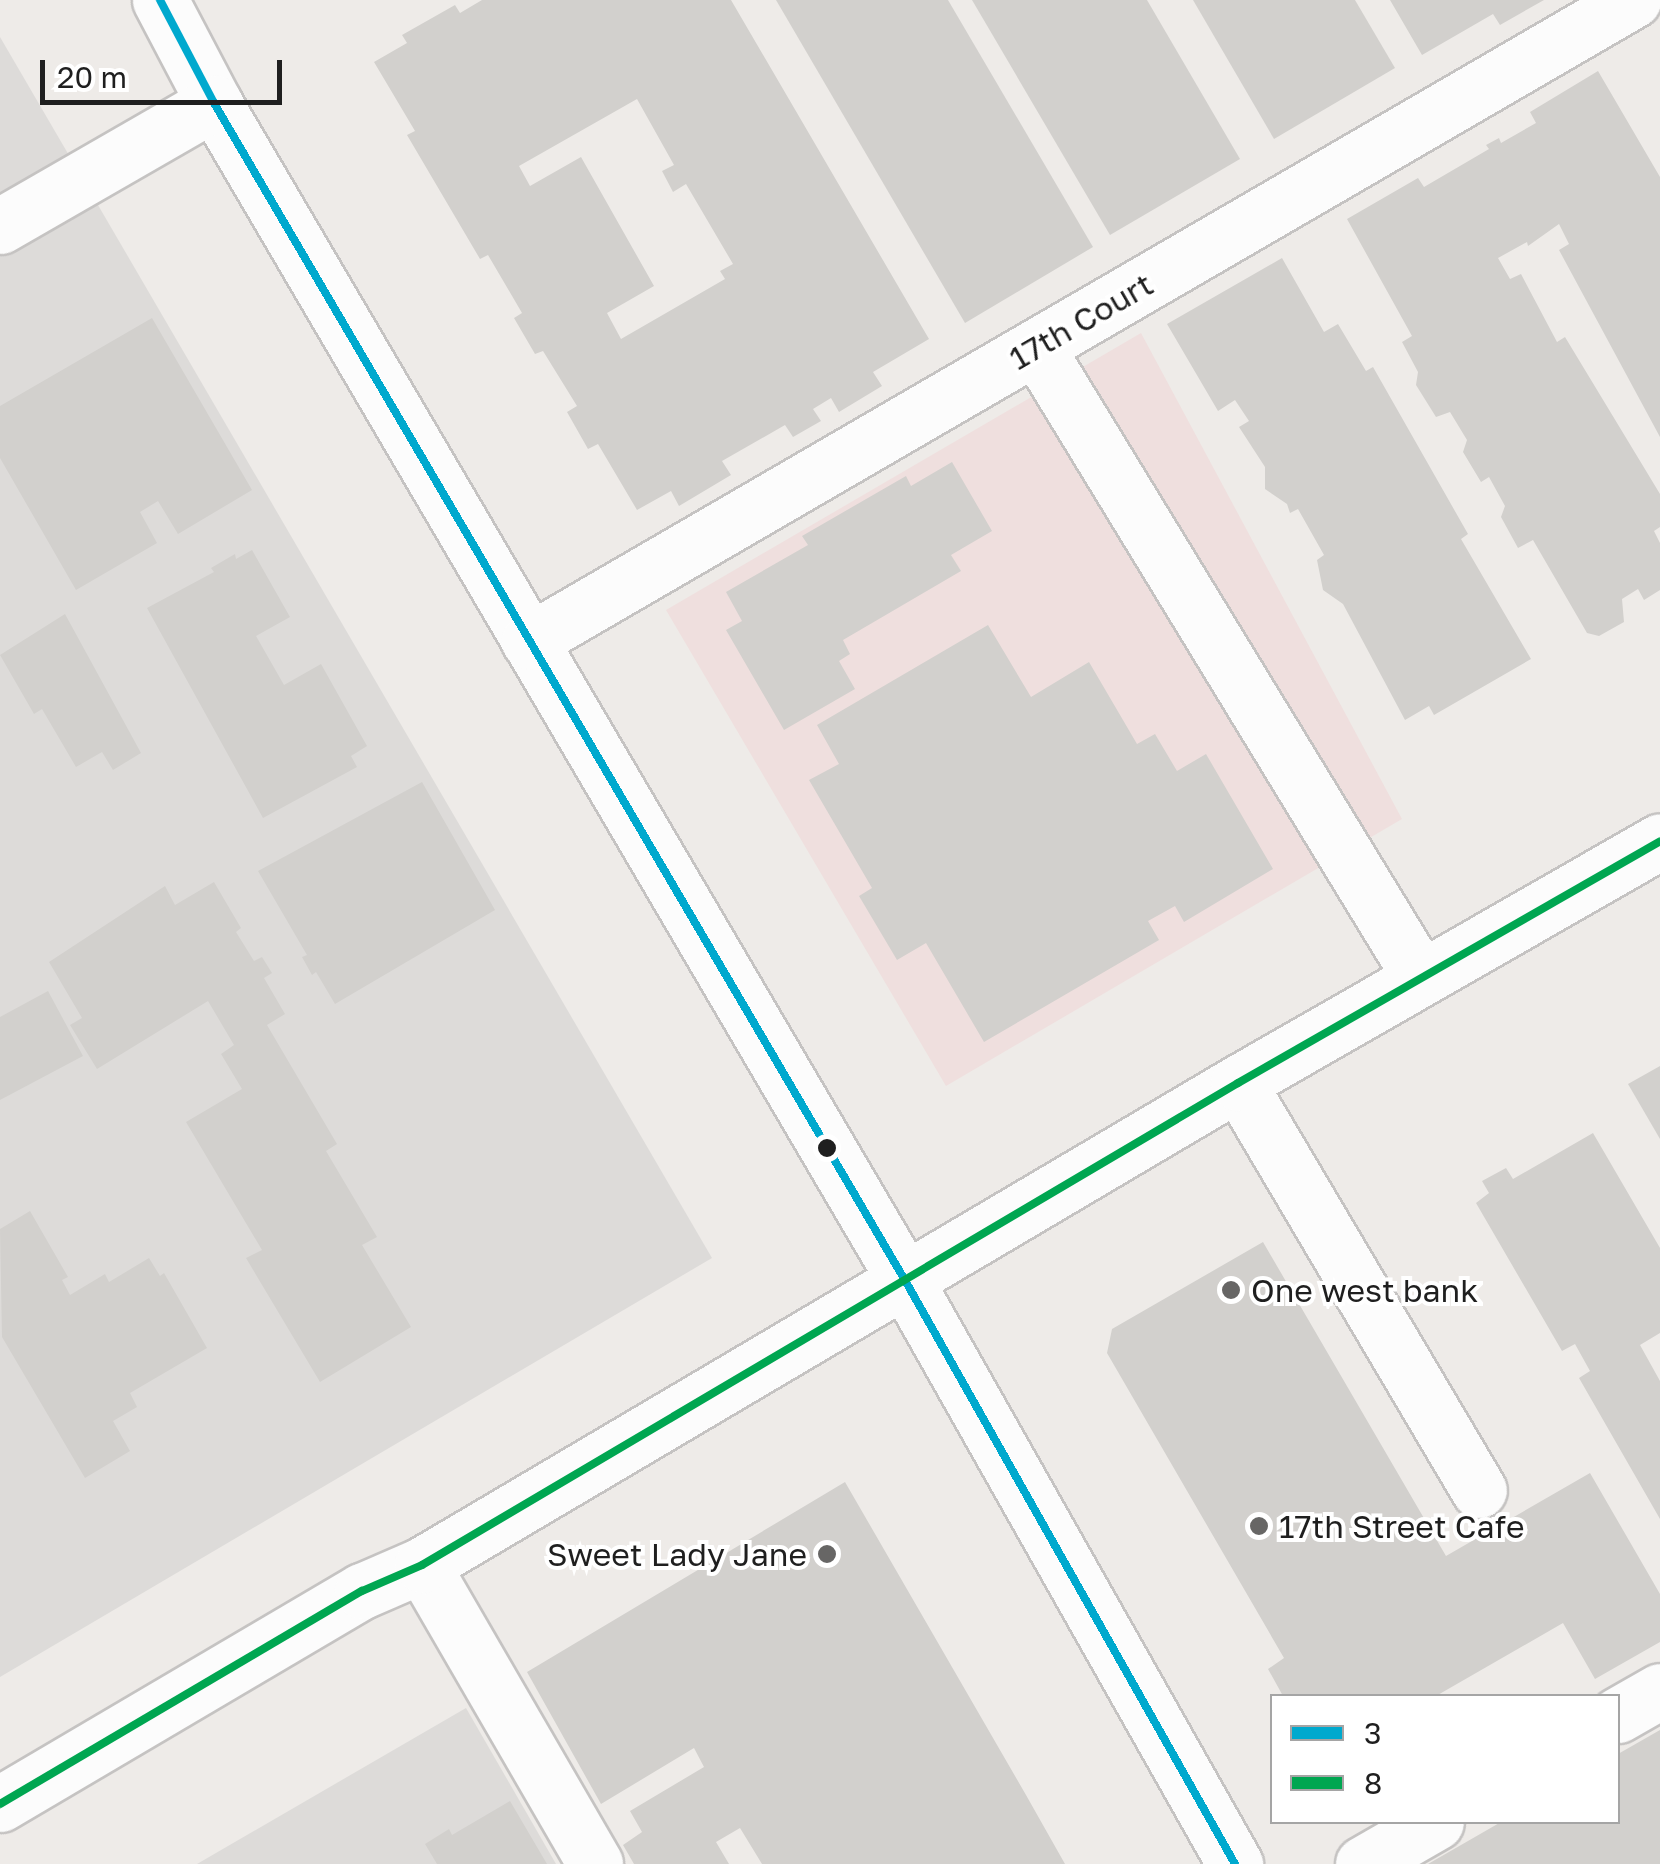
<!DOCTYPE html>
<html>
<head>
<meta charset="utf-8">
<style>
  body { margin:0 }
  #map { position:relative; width:1660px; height:1864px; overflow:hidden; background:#eeebe8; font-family:"Golos Text",sans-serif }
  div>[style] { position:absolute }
  .residential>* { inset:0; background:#dddbd9 }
  .commercial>* { inset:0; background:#efdfde }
  .building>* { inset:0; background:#d2d0cd }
  .roads { filter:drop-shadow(2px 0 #c5c3c2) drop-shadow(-2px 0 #c5c3c2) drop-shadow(0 2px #c5c3c2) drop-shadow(0 -2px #c5c3c2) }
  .minor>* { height:55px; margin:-27.5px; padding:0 27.5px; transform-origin:27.5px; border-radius:27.5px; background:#fcfcfc }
  .bus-1>* { height:8px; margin:-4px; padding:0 4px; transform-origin:4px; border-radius:4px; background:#00a9ce }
  .bus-2>* { height:8px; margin:-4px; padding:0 4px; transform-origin:4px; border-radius:4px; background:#00a651 }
  .dots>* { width:28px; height:28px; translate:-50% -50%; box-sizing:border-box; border:5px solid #fff; border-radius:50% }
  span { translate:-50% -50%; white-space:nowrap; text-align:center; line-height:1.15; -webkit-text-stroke:8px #fff; paint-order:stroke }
  .street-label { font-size:32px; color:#1f1f1f }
  .poi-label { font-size:32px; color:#1f1f1f }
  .left { translate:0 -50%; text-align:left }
  .right { translate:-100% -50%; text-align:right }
  .legend { position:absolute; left:1270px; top:1694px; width:350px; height:130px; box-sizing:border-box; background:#fff; border:2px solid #a5a5a5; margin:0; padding:12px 18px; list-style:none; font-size:30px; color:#1f1f1f }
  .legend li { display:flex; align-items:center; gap:20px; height:50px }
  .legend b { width:50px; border:2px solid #a5a5a5 }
  .scale { position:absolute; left:40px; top:60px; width:242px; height:45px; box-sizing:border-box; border:5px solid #1f1f1f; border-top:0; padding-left:12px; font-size:30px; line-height:35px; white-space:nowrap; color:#1f1f1f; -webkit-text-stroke:8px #fff; paint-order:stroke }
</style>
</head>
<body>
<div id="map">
  <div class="residential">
    <i style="clip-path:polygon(0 37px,712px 1258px,0 1677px)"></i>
    <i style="clip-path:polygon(466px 1708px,556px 1864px,197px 1864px)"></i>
  </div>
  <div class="commercial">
    <i style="clip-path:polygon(1141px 333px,1402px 819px,946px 1086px,666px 610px)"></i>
  </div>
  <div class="building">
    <i style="clip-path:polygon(evenodd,482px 0,731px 0,929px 339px,873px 372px,882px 386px,839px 412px,831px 398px,813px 409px,821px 421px,793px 437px,785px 425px,722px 461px,731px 475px,679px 506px,671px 491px,637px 510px,598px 444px,588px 449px,567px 412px,577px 406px,543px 351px,535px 354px,514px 318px,522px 313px,488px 255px,480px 259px,407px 135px,415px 131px,374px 62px,407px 43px,402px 35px,455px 5px,460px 13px,482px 0,637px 99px,674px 165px,662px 171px,673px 192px,686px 184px,733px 264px,720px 271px,725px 279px,621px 339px,607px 313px,654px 286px,581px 157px,530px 186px,519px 166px,637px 99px)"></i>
    <i style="clip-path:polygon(776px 0,948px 0,1093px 247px,965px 323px)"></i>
    <i style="clip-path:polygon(972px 0,1147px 0,1240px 159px,1110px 235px)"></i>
    <i style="clip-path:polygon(1193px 0,1355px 0,1395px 68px,1274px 139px)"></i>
    <i style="clip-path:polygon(1390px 0,1544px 0,1500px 25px,1493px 14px,1422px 55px)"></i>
    <i style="clip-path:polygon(1598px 71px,1660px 177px,1660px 437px,1559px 250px,1569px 244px,1559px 224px,1528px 246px,1527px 242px,1498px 258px,1510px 279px,1521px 274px,1557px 342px,1565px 337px,1660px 494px,1660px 527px,1654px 531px,1660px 543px,1660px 590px,1644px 600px,1638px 589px,1622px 599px,1624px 622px,1599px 636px,1587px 633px,1533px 540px,1518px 548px,1501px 517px,1505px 506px,1489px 477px,1481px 482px,1463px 452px,1467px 440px,1450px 412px,1436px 417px,1416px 385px,1418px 372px,1402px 342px,1412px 336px,1347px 219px,1418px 178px,1424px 187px,1489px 149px,1486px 145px,1499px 138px,1501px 143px,1536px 123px,1530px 112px)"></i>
    <i style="clip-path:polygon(1282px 258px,1324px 332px,1338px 324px,1366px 371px,1373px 367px,1468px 534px,1461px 539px,1531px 659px,1434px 715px,1429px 706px,1405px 720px,1343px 604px,1323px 590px,1317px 560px,1324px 555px,1298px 509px,1290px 513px,1287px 504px,1265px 489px,1265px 467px,1239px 427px,1249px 421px,1235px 400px,1218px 411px,1167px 324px)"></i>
    <i style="clip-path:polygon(152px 318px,252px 490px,178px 534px,158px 501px,140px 512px,157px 543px,76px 590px,0 458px,0 406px)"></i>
    <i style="clip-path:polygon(952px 462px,992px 531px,951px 555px,961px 571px,843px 640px,850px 654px,839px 661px,855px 689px,784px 730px,726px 630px,742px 621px,726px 592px,808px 545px,802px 536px,906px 476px,911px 486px)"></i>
    <i style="clip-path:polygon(252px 550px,290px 617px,256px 636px,284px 685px,321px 664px,367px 746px,351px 756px,357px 767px,263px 818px,147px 608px,214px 572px,211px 568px,235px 554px,236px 559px)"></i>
    <i style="clip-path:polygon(65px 614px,141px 753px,113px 770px,102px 752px,76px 767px,42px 709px,34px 714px,0 655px)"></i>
    <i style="clip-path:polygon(988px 625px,1031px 697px,1089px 662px,1137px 744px,1155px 734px,1177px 771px,1206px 754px,1273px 869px,1184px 922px,1175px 906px,1148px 921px,1159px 940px,984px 1042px,926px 943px,897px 960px,859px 896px,872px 888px,809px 780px,839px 764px,817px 725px)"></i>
    <i style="clip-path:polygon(422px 782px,495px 910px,335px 1004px,316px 972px,312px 975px,302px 957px,307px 955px,258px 871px)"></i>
    <i style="clip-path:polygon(214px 882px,241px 928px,236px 932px,254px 961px,262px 957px,272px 973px,264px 978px,285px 1014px,267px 1025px,337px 1144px,326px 1151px,377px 1237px,362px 1245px,411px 1327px,320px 1382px,246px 1258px,262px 1250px,186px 1122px,242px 1089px,221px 1054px,234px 1045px,208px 1001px,97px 1069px,70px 1025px,82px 1018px,49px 962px,165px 886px,175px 905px)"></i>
    <i style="clip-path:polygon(48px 991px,83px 1056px,0 1100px,0 1017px)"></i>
    <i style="clip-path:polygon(1660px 1066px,1660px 1139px,1628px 1084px)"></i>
    <i style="clip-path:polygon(1593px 1133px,1660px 1248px,1660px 1333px,1640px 1345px,1660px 1381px,1660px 1519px,1579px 1378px,1590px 1371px,1575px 1344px,1562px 1351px,1476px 1203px,1489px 1193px,1482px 1181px,1506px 1168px,1513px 1179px)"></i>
    <i style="clip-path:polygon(30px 1211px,68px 1277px,62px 1280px,70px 1295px,105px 1274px,109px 1282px,149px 1258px,160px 1276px,164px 1273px,207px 1348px,130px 1393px,137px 1407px,113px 1421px,130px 1451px,85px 1478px,2px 1337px,0 1229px)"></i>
    <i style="clip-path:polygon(1263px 1242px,1446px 1556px,1590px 1473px,1660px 1594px,1660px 1642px,1595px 1679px,1563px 1623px,1436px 1696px,1283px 1696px,1268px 1669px,1284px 1658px,1107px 1353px,1112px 1329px)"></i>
    <i style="clip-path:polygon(845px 1482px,1026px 1795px,1065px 1864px,762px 1864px,740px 1828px,716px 1842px,729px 1864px,634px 1864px,623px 1845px,642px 1832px,630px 1811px,704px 1767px,694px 1748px,601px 1804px,527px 1672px)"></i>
    <i style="clip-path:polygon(1660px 1730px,1660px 1864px,1428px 1864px,1501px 1822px,1618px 1822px,1618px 1754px)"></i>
    <i style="clip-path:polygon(510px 1801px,547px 1864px,437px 1864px,425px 1844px,449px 1829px,452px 1835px)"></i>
  </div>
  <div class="roads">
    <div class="minor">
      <i style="left:160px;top:0;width:116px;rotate:62.3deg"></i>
      <i style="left:214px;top:103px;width:1367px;rotate:59.59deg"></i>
      <i style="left:906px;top:1282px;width:669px;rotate:60.52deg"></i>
      <i style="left:0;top:226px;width:247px;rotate:-29.9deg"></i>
      <i style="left:1036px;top:347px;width:739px;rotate:58.61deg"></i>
      <i style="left:529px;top:641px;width:1277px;rotate:-30.14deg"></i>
      <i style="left:1238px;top:1083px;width:473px;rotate:59.4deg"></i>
      <i style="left:422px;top:1565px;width:345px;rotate:59.9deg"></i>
      <i style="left:1618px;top:1715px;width:48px;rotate:-29.7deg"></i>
      <i style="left:0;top:1804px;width:420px;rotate:-30.5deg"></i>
      <i style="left:362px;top:1591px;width:65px;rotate:-23.4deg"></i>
      <i style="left:422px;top:1565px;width:948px;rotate:-30.57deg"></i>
      <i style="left:1238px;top:1083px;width:486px;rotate:-29.8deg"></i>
      <i style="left:1363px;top:1864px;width:84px;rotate:-29.9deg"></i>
    </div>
  </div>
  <div class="bus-1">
    <i style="left:160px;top:0;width:116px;rotate:62.3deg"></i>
    <i style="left:214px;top:103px;width:1367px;rotate:59.59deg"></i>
    <i style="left:906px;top:1282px;width:669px;rotate:60.52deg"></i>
  </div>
  <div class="bus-2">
    <i style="left:0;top:1804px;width:420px;rotate:-30.5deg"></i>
    <i style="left:362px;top:1591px;width:65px;rotate:-23.4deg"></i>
    <i style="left:422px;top:1565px;width:948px;rotate:-30.57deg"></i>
    <i style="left:1238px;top:1083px;width:486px;rotate:-29.8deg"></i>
  </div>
  <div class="dots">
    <i style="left:827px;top:1148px;background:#1f1f1f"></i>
    <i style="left:1231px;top:1290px;background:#676665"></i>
    <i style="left:1259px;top:1526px;background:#676665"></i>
    <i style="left:827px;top:1554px;background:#676665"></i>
  </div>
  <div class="street-label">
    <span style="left:1081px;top:321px;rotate:-30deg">17th Court</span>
  </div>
  <div class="poi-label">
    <span class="left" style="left:1251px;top:1290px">One west bank</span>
    <span class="left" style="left:1279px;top:1526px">17th Street Cafe</span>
    <span class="right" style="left:807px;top:1554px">Sweet Lady Jane</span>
  </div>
  <ul class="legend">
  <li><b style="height:12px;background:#00a9ce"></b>3</li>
  <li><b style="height:12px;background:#00a651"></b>8</li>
  </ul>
  <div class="scale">20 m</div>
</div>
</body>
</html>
